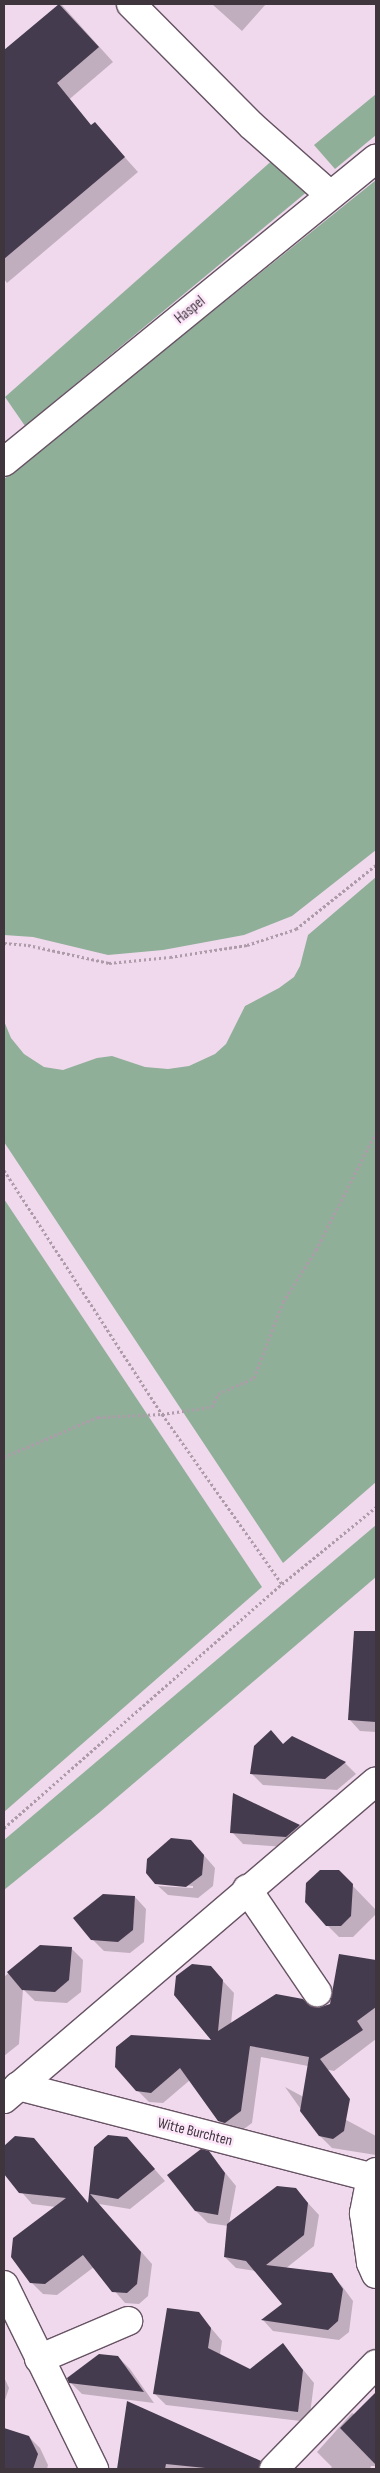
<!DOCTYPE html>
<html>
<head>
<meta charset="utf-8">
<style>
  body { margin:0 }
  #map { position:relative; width:380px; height:2473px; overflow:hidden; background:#f0d9ed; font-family:"Sofia Sans Condensed",sans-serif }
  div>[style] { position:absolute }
  .forest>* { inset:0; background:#90af99 }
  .shadow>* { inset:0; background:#0003 }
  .building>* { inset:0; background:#453b4f }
  .path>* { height:3px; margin-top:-1.5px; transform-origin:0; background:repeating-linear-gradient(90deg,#ad9baa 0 2.5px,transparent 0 5px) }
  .roads { filter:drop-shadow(1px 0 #675364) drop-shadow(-1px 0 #675364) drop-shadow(0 1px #675364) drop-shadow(0 -1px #675364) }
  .minor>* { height:28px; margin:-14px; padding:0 14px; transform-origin:14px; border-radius:14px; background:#fff }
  span { translate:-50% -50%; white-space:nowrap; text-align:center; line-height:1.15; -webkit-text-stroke:5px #fde6fa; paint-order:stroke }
  .street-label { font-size:15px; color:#3e353d }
  .frame { position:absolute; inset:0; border:5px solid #3e353d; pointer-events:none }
</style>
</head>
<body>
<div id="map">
  <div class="forest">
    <i style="clip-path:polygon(376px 94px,376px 135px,335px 169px,314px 145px)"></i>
    <i style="clip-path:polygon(284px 150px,314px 186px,25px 426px,5px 397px)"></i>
    <i style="clip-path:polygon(376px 180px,376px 850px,292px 916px,244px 935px,163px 950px,108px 955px,33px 937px,4px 935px,4px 479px)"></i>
    <i style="clip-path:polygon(376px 877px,376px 1482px,283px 1563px,4px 1142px,4px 1021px,11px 1038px,24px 1054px,44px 1067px,63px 1070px,97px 1058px,112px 1056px,145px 1067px,168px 1069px,189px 1066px,215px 1054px,226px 1044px,245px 1006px,279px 988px,294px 977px,300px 966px,308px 935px)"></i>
    <i style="clip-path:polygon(4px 1199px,262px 1587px,4px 1812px)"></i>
    <i style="clip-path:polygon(376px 1525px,376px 1577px,100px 1812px,4px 1890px,4px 1840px)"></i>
  </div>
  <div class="shadow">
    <i style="clip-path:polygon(61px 4px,113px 62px,4px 155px,4px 53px)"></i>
    <i style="clip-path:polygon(212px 4px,266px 4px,242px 31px)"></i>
    <i style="clip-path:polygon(95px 124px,138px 172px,7px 283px,4px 279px,4px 201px)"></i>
    <i style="clip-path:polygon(352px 1683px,376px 1694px,376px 1732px,360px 1731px,349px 1719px)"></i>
    <i style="clip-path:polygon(292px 1737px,345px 1763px,356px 1774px,337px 1790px,263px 1785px,252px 1774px)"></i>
    <i style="clip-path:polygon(234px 1795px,300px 1826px,311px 1837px,298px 1848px,243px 1844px,232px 1832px)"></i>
    <i style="clip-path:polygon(202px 1853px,215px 1868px,213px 1886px,198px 1898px,168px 1895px,158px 1886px,193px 1888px,193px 1886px,157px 1883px)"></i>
    <i style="clip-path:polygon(348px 1881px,376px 1910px,376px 1914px,353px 1937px,339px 1937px,327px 1925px)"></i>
    <i style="clip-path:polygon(135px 1897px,146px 1909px,144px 1942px,130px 1953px,104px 1951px,92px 1939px)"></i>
    <i style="clip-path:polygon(40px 1946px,71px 1948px,83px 1960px,81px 1992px,67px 2003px,35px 2001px,23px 1989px,19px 2044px,4px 2056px,4px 1977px)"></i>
    <i style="clip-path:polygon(363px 1959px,376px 1973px,376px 2039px,334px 2071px,261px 2057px,252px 2123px,237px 2134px,231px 2132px,219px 2121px,190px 2080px,163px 2103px,149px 2102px,137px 2090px,213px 2042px,210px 1967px,234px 1993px,231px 2024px,309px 2007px,318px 2009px,332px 2005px)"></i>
    <i style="clip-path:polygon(285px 2087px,376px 2136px,376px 2155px,332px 2148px,320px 2136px)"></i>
    <i style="clip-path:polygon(15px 2137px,34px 2139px,89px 2204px,95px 2148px,127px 2138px,165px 2181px,130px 2209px,99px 2204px,152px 2264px,148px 2296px,139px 2304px,125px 2303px,94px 2267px,57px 2295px,43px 2294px,31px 2282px,56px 2207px,32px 2204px,4px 2172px,4px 2147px)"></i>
    <i style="clip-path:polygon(209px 2153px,236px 2186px,229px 2224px,295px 2189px,319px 2215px,314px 2246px,285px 2269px,331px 2275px,342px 2286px,353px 2301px,349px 2332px,339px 2340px,273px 2331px,263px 2320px,284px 2305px,256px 2271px,236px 2268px,225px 2257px,228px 2226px,208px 2223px,196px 2211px)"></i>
    <i style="clip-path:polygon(199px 2314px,222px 2341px,220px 2355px,251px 2371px,283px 2345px,314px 2383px,309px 2422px,166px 2405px,154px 2393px)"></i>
    <i style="clip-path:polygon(118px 2357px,130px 2369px,154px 2403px,82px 2394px,70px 2382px)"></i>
    <i style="clip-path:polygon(4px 2377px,9px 2388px,4px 2403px)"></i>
    <i style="clip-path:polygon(371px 2400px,376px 2400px,376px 2466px,371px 2466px,370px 2469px,330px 2469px,332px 2467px,317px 2452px,352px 2413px,356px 2415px)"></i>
    <i style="clip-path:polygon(128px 2402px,261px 2462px,268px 2469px,119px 2469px)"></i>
    <i style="clip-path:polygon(4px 2429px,29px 2437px,40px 2448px,48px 2465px,47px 2469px,4px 2469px)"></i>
  </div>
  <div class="building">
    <i style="clip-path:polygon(59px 4px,99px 47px,57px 83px,91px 125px,95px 122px,125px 157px,4px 259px,4px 50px)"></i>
    <i style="clip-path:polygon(354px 1631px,376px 1631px,376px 1722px,348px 1720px)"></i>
    <i style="clip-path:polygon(271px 1730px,283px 1744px,292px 1736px,346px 1762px,325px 1779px,250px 1774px,254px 1746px)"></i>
    <i style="clip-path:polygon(233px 1793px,300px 1825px,286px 1837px,230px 1833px)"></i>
    <i style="clip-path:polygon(171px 1838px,191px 1840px,204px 1855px,202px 1875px,186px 1887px,155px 1884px,146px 1873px,147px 1859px)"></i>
    <i style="clip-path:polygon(320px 1870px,339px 1870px,353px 1884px,351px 1916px,341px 1926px,326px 1926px,305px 1902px,306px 1883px)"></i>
    <i style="clip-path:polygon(103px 1894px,135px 1896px,133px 1930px,118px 1942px,91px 1940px,73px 1918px)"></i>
    <i style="clip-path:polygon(40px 1945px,72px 1947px,69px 1980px,55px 1992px,22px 1990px,7px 1972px)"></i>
    <i style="clip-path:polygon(339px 1954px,376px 1960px,376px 2007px,357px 2021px,363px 2030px,320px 2059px,350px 2099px,344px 2131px,333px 2139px,319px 2136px,300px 2111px,309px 2057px,250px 2046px,241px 2111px,225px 2123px,218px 2121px,180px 2068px,151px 2093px,136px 2091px,115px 2067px,116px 2047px,131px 2035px,211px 2040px,174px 1995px,176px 1976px,192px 1964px,211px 1966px,223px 1980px,218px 2031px,276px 1994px,303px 1999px,310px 2006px,318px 2008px,330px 2004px)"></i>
    <i style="clip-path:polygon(108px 2135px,127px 2137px,155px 2169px,118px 2199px,90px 2194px,141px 2252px,137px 2284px,127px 2293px,112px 2292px,83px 2255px,45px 2284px,30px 2283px,11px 2257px,13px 2238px,66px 2198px,19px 2193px,4px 2174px,4px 2146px,15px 2136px,34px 2138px,88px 2203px,94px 2147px)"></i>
    <i style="clip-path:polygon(201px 2149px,209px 2151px,225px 2173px,218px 2215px,195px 2211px,167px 2175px)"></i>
    <i style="clip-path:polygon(277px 2186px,296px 2188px,308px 2203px,304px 2235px,266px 2265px,332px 2273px,343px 2289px,338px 2321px,328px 2330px,261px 2320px,282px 2304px,246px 2261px,224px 2257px,227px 2224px)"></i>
    <i style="clip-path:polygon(167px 2308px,199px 2312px,211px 2328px,208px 2348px,250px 2369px,283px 2343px,303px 2370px,298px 2412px,153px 2394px)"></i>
    <i style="clip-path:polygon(99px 2354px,118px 2356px,144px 2392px,69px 2383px,67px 2378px)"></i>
    <i style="clip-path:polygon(376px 2392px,376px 2465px,340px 2428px)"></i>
    <i style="clip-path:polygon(127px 2401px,261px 2461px,259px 2469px,215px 2469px,166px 2464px,165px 2469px,117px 2469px)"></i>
    <i style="clip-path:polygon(4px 2428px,29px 2436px,38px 2454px,33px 2469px,4px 2469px)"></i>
  </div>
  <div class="path">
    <i style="left:4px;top:943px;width:24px;rotate:5deg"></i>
    <i style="left:28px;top:945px;width:83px;rotate:12.5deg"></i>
    <i style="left:109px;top:963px;width:61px;rotate:-5.6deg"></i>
    <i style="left:170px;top:957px;width:78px;rotate:-8.9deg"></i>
    <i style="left:247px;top:945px;width:52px;rotate:-18.1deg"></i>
    <i style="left:296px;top:929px;width:102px;rotate:-38.7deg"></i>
    <i style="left:4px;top:1170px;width:291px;rotate:57.1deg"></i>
    <i style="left:162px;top:1414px;width:208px;rotate:54.8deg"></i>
    <i style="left:4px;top:1457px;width:102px;rotate:-23.1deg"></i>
    <i style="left:98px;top:1417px;width:64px;rotate:-2.7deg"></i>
    <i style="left:162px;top:1414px;width:50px;rotate:-8deg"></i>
    <i style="left:212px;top:1407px;width:14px;rotate:-65deg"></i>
    <i style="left:218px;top:1394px;width:39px;rotate:-24deg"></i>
    <i style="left:254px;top:1378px;width:81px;rotate:-69.1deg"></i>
    <i style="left:283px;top:1302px;width:62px;rotate:-57.6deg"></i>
    <i style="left:316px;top:1250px;width:132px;rotate:-63deg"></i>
    <i style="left:4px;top:1828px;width:370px;rotate:-41.3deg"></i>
    <i style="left:282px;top:1584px;width:122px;rotate:-39.3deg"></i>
  </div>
  <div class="roads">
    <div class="minor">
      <i style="left:131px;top:4px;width:170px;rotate:45.2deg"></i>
      <i style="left:251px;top:125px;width:106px;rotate:41.5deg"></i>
      <i style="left:4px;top:462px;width:480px;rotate:-39.2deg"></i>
      <i style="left:247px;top:1889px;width:125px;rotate:55.8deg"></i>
      <i style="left:18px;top:2086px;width:365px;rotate:14.5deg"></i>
      <i style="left:4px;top:2099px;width:489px;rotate:-40.5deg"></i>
      <i style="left:376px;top:2172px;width:7px;rotate:135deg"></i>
      <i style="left:371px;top:2177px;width:37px;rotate:101deg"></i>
      <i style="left:364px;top:2213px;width:50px;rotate:82deg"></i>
      <i style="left:371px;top:2263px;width:12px;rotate:66deg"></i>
      <i style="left:4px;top:2285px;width:205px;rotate:63.9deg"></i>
      <i style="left:39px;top:2359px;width:97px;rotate:-23.1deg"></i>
      <i style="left:274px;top:2469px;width:146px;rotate:-45.8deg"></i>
    </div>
  </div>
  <div class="street-label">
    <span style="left:190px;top:310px;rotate:-39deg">Haspel</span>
    <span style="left:195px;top:2132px;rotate:14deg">Witte Burchten</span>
  </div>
  <div class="frame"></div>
</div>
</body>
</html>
